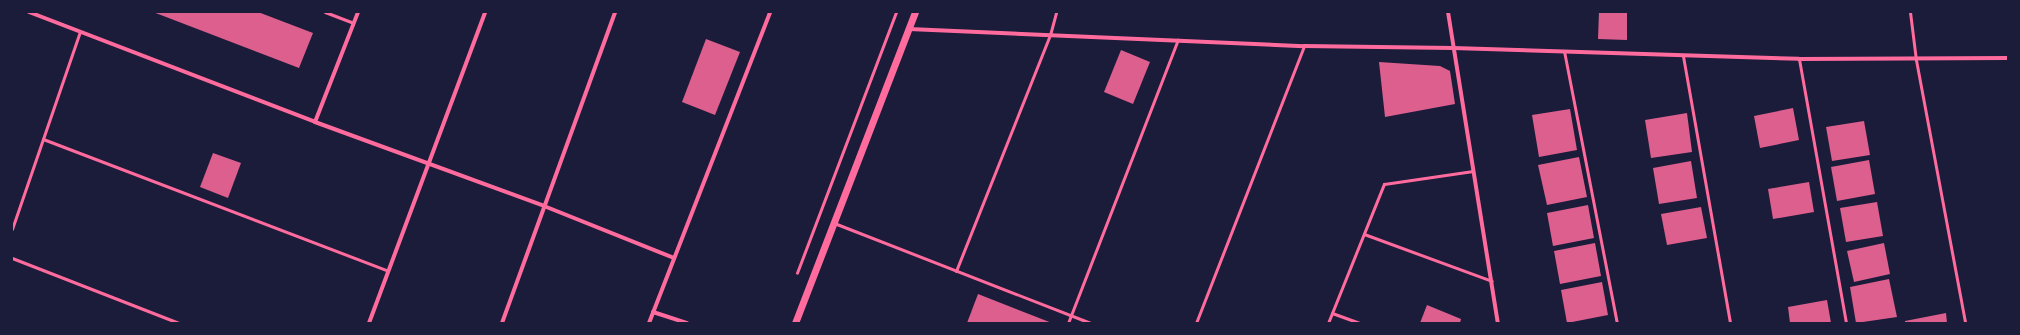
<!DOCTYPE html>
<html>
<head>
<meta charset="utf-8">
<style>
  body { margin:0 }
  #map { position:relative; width:2020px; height:335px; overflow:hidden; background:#1b1b3a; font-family:Signika,sans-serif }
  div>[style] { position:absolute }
  .building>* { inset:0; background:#dd5f8e }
  .path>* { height:2.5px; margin:-1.25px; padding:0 1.25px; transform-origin:1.25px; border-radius:1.25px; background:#ff6b9d }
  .service>* { height:3px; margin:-1.5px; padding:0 1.5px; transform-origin:1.5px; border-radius:1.5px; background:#ff6b9d }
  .minor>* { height:4px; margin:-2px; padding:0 2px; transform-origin:2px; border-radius:2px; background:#ff6b9d }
  .tertiary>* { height:7px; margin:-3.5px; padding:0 3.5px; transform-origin:3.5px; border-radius:3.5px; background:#ff6b9d }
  span { translate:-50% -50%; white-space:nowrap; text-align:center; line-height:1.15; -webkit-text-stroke:3.5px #1b1b3a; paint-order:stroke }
  .frame { position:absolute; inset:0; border:13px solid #1b1b3a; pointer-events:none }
</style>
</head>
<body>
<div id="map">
  <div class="building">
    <i style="clip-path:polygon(153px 12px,258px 12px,313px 33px,299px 68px)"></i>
    <i style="clip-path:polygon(1599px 12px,1627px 12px,1627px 40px,1598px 39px)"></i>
    <i style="clip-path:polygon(706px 39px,740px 52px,715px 115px,682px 102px)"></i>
    <i style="clip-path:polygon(1121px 50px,1150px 62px,1133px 104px,1104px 92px)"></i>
    <i style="clip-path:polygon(1379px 62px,1440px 66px,1450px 71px,1455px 104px,1385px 117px)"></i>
    <i style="clip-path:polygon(1793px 108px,1799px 140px,1760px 148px,1754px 116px)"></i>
    <i style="clip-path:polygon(1570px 109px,1577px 150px,1539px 157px,1532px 115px)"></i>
    <i style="clip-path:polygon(1687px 113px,1692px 152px,1651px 158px,1645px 120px)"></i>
    <i style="clip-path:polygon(1864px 121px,1870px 155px,1832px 161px,1826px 127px)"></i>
    <i style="clip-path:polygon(213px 153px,241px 163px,228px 198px,200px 187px)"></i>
    <i style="clip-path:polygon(1579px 157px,1587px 197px,1547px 205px,1538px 165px)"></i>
    <i style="clip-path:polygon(1869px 160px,1875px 194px,1837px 201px,1831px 167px)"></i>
    <i style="clip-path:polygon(1691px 161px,1697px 198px,1659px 204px,1653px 168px)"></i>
    <i style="clip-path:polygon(1809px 182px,1814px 212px,1773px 219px,1768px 189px)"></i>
    <i style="clip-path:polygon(1877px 202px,1883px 236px,1846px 242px,1840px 208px)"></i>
    <i style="clip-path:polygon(1588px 205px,1594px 238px,1553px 246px,1547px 213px)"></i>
    <i style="clip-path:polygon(1701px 207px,1707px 238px,1667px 245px,1661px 214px)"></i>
    <i style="clip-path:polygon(1595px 243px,1601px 276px,1560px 284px,1554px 251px)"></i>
    <i style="clip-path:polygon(1884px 243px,1890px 274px,1854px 282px,1847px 251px)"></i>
    <i style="clip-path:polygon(1889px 279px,1897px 317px,1856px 323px,1850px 287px)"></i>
    <i style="clip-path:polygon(1602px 282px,1608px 315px,1567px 323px,1561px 290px)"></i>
    <i style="clip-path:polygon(978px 294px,1052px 323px,967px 323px)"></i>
    <i style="clip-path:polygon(1827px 300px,1831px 323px,1790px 323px,1788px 307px)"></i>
    <i style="clip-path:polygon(1427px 305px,1461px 319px,1460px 323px,1420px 323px)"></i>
    <i style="clip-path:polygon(1946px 313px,1947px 323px,1905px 323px,1905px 321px)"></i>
  </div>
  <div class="path">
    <i style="left:797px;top:273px;width:279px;rotate:-69.2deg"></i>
  </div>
  <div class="service">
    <i style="left:325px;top:12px;width:30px;rotate:21deg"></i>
    <i style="left:1910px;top:12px;width:48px;rotate:82.9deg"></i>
    <i style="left:1916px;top:60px;width:268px;rotate:79.4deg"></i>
    <i style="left:1564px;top:51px;width:277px;rotate:79deg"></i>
    <i style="left:1683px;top:56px;width:271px;rotate:80deg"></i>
    <i style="left:1799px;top:59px;width:268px;rotate:79.9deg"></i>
    <i style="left:43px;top:139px;width:369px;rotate:20.9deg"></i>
    <i style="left:834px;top:223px;width:276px;rotate:21.3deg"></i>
    <i style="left:12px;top:229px;width:208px;rotate:-71deg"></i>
    <i style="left:1364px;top:234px;width:136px;rotate:20.2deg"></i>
    <i style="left:12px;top:258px;width:179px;rotate:21.3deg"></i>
    <i style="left:956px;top:271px;width:254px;rotate:-68.3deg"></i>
    <i style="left:1050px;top:35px;width:24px;rotate:-75deg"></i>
    <i style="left:1332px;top:313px;width:30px;rotate:20deg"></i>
    <i style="left:1068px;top:323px;width:304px;rotate:-68.8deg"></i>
    <i style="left:1196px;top:323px;width:297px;rotate:-68.7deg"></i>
    <i style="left:1328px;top:323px;width:150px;rotate:-68.1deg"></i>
    <i style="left:1384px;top:184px;width:90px;rotate:-8.3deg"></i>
  </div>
  <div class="minor">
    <i style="left:29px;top:12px;width:306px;rotate:21deg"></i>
    <i style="left:315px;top:122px;width:244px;rotate:20.1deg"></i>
    <i style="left:544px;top:206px;width:140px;rotate:21.8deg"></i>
    <i style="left:1448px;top:12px;width:315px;rotate:80.9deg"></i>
    <i style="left:909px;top:29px;width:395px;rotate:2.5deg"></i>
    <i style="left:1304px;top:46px;width:149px;rotate:0.8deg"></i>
    <i style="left:1453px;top:48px;width:346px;rotate:1.8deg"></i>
    <i style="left:1799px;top:59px;width:209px;rotate:-0.3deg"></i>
    <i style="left:315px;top:122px;width:118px;rotate:-68.6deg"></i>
    <i style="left:653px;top:312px;width:36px;rotate:18deg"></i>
    <i style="left:369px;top:323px;width:332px;rotate:-69.5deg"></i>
    <i style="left:502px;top:323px;width:331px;rotate:-70deg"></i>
    <i style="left:649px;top:323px;width:334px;rotate:-68.7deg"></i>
  </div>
  <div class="tertiary">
    <i style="left:795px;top:323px;width:333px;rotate:-68.9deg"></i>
  </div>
  <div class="frame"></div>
</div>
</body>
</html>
